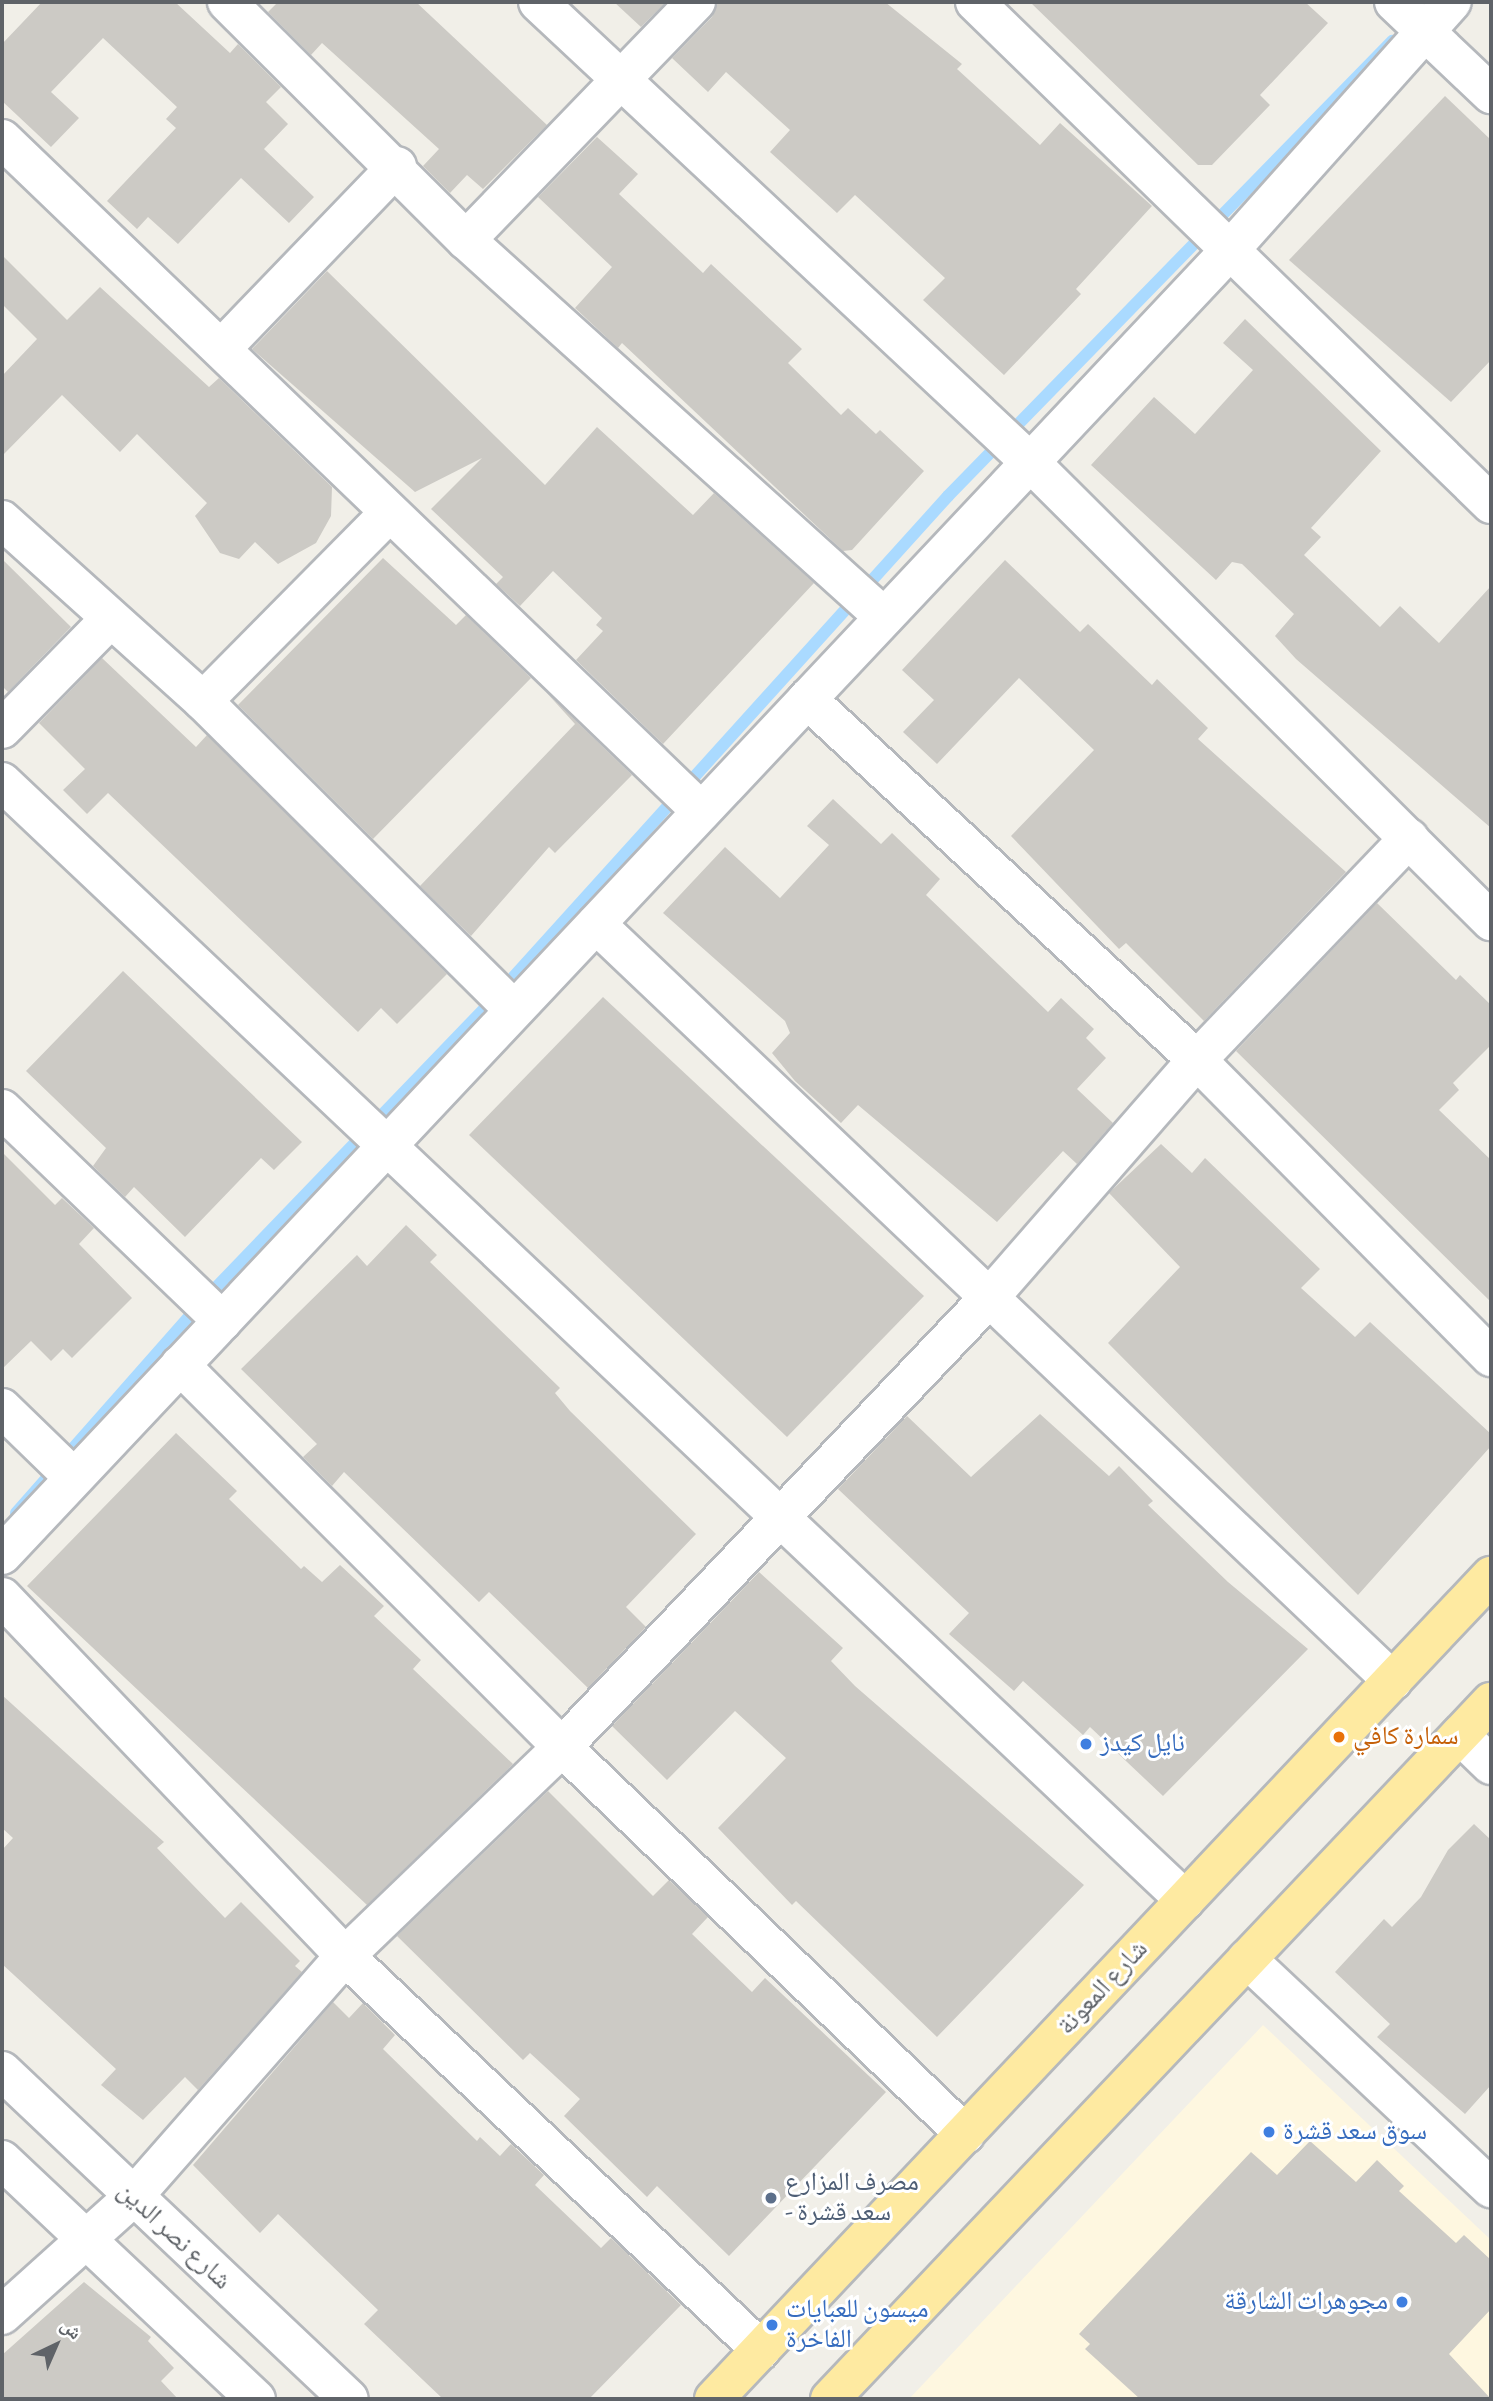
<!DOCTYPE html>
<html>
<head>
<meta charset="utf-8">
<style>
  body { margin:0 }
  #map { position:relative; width:1493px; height:2401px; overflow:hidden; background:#f1efe8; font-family:"Alegreya Sans","Noto Naskh Arabic",sans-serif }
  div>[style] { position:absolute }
  .commercial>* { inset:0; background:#fef7e0 }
  .stream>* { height:12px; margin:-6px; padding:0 6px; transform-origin:6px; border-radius:6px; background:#aadaff }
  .building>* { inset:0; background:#cccac5 }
  .roads { filter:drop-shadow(2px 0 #b5b8bc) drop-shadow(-2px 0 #b5b8bc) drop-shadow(0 2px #b5b8bc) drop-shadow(0 -2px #b5b8bc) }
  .minor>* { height:38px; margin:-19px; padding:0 19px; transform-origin:19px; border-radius:19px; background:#fff }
  .tertiary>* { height:38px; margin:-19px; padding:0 19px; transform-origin:19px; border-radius:19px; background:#fff }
  .trunk>* { height:38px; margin:-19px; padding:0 19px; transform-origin:19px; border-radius:19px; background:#feeaa1 }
  .dots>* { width:19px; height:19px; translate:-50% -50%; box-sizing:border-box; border:4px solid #fff; border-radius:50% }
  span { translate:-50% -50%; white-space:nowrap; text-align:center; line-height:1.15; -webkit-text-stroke:6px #fff; paint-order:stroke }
  .food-label { font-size:26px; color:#c56008 }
  .left { translate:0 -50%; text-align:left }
  .shop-label { font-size:26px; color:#366cbe }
  .right { translate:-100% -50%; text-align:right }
  .street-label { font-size:26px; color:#5f6368 }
  .service-label { font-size:26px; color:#4e5e75 }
  .frame { position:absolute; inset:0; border:4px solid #5f6368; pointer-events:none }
  .north { position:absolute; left:21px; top:2310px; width:70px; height:70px; -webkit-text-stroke:5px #fff; paint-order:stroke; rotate:44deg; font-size:19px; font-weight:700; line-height:28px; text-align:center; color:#5f6368 }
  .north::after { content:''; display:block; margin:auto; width:24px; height:32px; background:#5f6368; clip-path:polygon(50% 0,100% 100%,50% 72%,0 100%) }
</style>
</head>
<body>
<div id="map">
  <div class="commercial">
    <i style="clip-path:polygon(1263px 2025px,1491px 2240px,1491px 2399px,909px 2399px)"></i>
  </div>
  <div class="stream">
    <i style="left:16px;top:1513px;width:283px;rotate:-48.6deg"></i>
    <i style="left:203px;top:1301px;width:427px;rotate:-46.1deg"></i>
    <i style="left:499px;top:993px;width:670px;rotate:-47.9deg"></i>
    <i style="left:948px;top:496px;width:636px;rotate:-45.7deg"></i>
  </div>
  <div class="building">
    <i style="clip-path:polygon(42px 2px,175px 2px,230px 53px,238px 44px,281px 87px,266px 102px,288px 124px,264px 149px,314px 197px,289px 223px,241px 178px,178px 244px,148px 217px,137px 229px,107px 201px,176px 128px,166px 119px,177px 107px,103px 38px,51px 92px,79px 118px,51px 147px,2px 101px,2px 44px)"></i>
    <i style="clip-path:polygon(278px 2px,416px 2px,547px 125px,483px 189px,467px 175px,450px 193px,423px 166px,439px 149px,322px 43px,311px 55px,268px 12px)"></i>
    <i style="clip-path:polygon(614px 2px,666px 2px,641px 27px)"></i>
    <i style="clip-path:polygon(717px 2px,885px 2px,962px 64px,957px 69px,1040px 145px,1060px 123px,1152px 206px,1076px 289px,1081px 294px,1004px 375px,923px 300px,945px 278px,855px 195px,837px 213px,770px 152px,790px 130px,726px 72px,708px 92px,672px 58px,712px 17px)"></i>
    <i style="clip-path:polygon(1030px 2px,1305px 2px,1328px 23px,1260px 95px,1270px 105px,1212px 165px,1198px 165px)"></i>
    <i style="clip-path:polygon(1445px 96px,1491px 140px,1491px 360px,1451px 402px,1289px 260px)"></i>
    <i style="clip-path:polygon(597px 137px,638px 174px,619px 194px,703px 273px,711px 264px,802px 349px,788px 363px,841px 415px,848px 408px,876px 434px,880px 430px,924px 471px,852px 550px,843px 551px,622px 343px,618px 348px,575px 308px,612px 267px,538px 197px)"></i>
    <i style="clip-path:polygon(2px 255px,67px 320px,100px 287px,209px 387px,219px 378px,332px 487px,331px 516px,316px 543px,278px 564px,255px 542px,239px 559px,220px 553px,195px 516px,207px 503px,137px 434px,120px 452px,62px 395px,2px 456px,2px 376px,37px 339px,2px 304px)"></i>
    <i style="clip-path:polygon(327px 271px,545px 485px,597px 427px,693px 515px,714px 493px,814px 583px,663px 744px,576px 660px,603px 631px,596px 625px,602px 618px,553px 571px,520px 606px,496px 584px,503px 577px,431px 509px,482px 458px,415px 492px,252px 349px)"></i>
    <i style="clip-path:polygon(1245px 319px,1381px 451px,1311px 528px,1321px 537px,1304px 555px,1380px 627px,1400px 606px,1439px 643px,1491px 586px,1491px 828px,1296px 659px,1275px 636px,1294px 614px,1242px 564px,1232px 562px,1216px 580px,1091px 465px,1154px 397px,1195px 434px,1253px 370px,1223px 343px)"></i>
    <i style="clip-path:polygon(383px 558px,456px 625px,466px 615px,531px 678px,373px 839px,238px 705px)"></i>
    <i style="clip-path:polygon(2px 559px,71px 627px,8px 692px,2px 686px)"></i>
    <i style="clip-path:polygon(1005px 560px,1080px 632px,1088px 624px,1152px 685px,1157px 679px,1208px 728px,1198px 739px,1346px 872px,1204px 1021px,1126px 943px,1119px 949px,1011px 836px,1094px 750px,1019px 678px,937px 764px,903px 732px,934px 700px,902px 670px)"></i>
    <i style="clip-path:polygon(102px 658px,196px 747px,207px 735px,447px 974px,397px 1024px,381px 1008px,358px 1032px,108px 793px,87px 814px,63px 790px,85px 769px,39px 723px)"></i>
    <i style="clip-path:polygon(546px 692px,632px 775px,555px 853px,549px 847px,471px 936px,420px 886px,575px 724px)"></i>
    <i style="clip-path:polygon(833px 799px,881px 844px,892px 833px,940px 879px,926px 895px,1048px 1012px,1061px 998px,1094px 1029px,1086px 1038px,1106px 1058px,1077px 1089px,1113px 1123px,1077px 1164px,1063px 1151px,997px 1222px,858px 1105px,841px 1123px,795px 1081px,772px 1053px,790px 1033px,785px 1021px,663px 913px,725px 847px,780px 898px,829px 845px,807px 826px)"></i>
    <i style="clip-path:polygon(1377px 903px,1456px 980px,1460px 975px,1491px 1005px,1491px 1045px,1453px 1083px,1459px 1090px,1439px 1110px,1491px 1160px,1491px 1302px,1236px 1051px)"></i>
    <i style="clip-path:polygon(123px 971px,302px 1142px,274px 1170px,261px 1158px,185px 1237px,134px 1187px,125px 1197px,93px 1166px,106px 1148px,26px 1071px)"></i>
    <i style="clip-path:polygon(603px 997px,924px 1296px,787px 1437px,469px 1135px)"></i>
    <i style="clip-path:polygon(1161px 1144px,1192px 1173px,1205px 1158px,1320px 1269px,1301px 1288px,1355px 1337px,1370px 1322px,1491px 1434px,1491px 1446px,1358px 1595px,1108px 1343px,1180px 1267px,1109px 1193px)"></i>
    <i style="clip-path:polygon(2px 1152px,55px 1205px,62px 1198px,94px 1228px,79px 1244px,132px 1298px,72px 1358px,63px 1349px,51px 1361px,31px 1341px,2px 1369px)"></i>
    <i style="clip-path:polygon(406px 1225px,437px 1255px,430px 1262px,560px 1388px,555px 1393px,570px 1411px,696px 1534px,626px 1607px,646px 1627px,588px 1688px,489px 1592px,479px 1602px,344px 1472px,332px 1486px,303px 1457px,317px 1444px,241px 1369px,357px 1255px,367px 1266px)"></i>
    <i style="clip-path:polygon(1040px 1414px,1109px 1476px,1119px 1466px,1153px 1501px,1148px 1505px,1228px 1582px,1308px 1649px,1163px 1796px,1090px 1727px,1083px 1735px,1023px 1681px,1014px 1691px,949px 1634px,969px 1613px,838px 1489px,907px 1416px,971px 1477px)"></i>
    <i style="clip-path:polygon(176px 1433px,237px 1491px,229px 1499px,301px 1569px,304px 1566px,322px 1582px,340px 1565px,384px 1606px,374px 1616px,421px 1660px,413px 1669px,513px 1764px,367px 1905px,27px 1586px)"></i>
    <i style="clip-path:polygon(759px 1572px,843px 1648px,831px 1661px,855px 1686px,1084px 1885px,937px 2037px,796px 1901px,792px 1905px,718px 1828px,786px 1758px,735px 1711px,667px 1780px,612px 1726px)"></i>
    <i style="clip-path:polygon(2px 1695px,164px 1842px,157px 1848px,225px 1918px,241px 1902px,300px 1961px,295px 1966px,302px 1972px,198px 2090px,185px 2077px,143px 2120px,101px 2085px,116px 2069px,2px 1964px,2px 1850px,13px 1838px,2px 1828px)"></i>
    <i style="clip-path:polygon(548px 1791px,653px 1896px,669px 1880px,708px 1917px,692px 1934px,752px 1992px,765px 1978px,886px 2092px,729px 2256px,657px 2186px,647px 2197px,564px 2116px,580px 2099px,530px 2053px,523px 2060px,397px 1936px)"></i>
    <i style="clip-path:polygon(1474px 1824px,1491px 1840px,1491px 2085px,1465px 2114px,1377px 2037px,1390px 2024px,1335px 1972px,1384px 1919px,1392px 1927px,1421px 1897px,1448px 1850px)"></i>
    <i style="clip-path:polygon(333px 2002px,349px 2018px,363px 2003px,395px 2035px,383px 2049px,477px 2141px,480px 2137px,500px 2156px,511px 2144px,544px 2175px,535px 2185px,601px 2248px,611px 2238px,681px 2305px,589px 2399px,443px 2399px,364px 2324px,378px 2310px,278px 2214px,260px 2233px,193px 2165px)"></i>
    <i style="clip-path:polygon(1310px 2141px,1356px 2182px,1377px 2160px,1404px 2186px,1399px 2191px,1456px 2243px,1464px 2235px,1491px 2260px,1491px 2309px,1449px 2354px,1491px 2399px,1140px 2399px,1085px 2349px,1090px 2344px,1079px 2334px,1251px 2152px,1277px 2175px)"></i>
    <i style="clip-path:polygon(84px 2282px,151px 2337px,148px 2341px,174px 2368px,161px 2381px,178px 2399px,2px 2399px,2px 2355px)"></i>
  </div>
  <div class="roads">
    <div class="minor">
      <i style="left:227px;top:2px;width:337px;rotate:44.9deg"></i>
      <i style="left:466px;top:240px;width:563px;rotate:42.05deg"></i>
      <i style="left:538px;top:2px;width:674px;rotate:43.07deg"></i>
      <i style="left:1030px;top:462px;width:651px;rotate:44.88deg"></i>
      <i style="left:975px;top:2px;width:720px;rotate:44.21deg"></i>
      <i style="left:1394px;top:2px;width:134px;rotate:43.5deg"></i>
      <i style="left:2px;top:139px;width:970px;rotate:43.87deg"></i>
      <i style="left:466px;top:240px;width:331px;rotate:-46deg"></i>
      <i style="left:223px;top:347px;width:251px;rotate:-46.1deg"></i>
      <i style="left:2px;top:520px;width:270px;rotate:42deg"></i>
      <i style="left:203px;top:701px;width:438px;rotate:44.8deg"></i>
      <i style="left:807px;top:699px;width:531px;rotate:42.79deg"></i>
      <i style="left:1197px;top:1060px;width:418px;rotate:45.3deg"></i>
      <i style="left:203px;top:701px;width:264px;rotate:-45.3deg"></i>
      <i style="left:2px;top:729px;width:153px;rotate:-45.5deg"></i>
      <i style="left:2px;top:782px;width:1628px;rotate:43.38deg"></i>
      <i style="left:596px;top:924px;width:1099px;rotate:43.53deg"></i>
      <i style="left:2px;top:1109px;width:306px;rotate:43.9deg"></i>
      <i style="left:180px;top:1365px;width:540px;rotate:45deg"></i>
      <i style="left:562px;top:1747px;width:559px;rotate:43.84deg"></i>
      <i style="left:2px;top:1408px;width:100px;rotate:44.2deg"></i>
      <i style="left:2px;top:1555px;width:1791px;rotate:-46.74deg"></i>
      <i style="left:1229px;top:251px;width:334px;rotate:-48.2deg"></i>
      <i style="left:2px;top:1597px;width:497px;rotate:46.3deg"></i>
      <i style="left:345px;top:1956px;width:573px;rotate:43.44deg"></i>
      <i style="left:1460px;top:1735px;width:43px;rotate:44.1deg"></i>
      <i style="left:1247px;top:1959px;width:335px;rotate:43.2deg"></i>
      <i style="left:2px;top:2315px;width:176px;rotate:-42deg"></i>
      <i style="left:133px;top:2197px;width:321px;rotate:-48.7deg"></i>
      <i style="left:345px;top:1956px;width:301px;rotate:-43.9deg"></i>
      <i style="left:562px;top:1747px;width:621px;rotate:-46.44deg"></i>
      <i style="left:990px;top:1297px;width:315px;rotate:-48.9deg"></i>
      <i style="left:1197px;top:1060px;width:307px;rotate:-46.3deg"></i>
    </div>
    <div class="tertiary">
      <i style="left:2px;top:2071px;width:477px;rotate:43.4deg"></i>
      <i style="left:2px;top:2160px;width:349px;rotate:43.3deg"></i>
    </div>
    <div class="trunk">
      <i style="left:714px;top:2399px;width:1132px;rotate:-46.65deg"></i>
      <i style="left:830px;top:2399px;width:961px;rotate:-46.52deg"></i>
    </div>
  </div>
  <div class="dots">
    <i style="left:1339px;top:1737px;background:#e8710a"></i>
    <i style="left:1086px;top:1744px;background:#3f7fe0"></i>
    <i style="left:1269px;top:2132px;background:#3f7fe0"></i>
    <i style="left:771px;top:2198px;background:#5c6f8a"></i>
    <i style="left:1402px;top:2302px;background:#3f7fe0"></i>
    <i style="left:772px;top:2325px;background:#3f7fe0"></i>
  </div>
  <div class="food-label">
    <span class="left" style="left:1353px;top:1737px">سمارة كافي</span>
  </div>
  <div class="shop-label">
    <span class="left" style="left:1100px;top:1744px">نايل كيدز</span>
    <span class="left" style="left:1283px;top:2132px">سوق سعد قشرة</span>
    <span class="right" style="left:1388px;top:2302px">مجوهرات الشارقة</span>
    <span class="left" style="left:786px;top:2325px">ميسون للعبايات<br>الفاخرة</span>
  </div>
  <div class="street-label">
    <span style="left:1103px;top:1988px;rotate:-47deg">شارع المعونة</span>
    <span style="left:174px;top:2236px;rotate:43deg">شارع نصر الدين</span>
  </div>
  <div class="service-label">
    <span class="left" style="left:785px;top:2198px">مصرف المزارع<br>- سعد قشرة</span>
  </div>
  <div class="frame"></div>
  <div class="north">ش</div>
</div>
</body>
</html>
